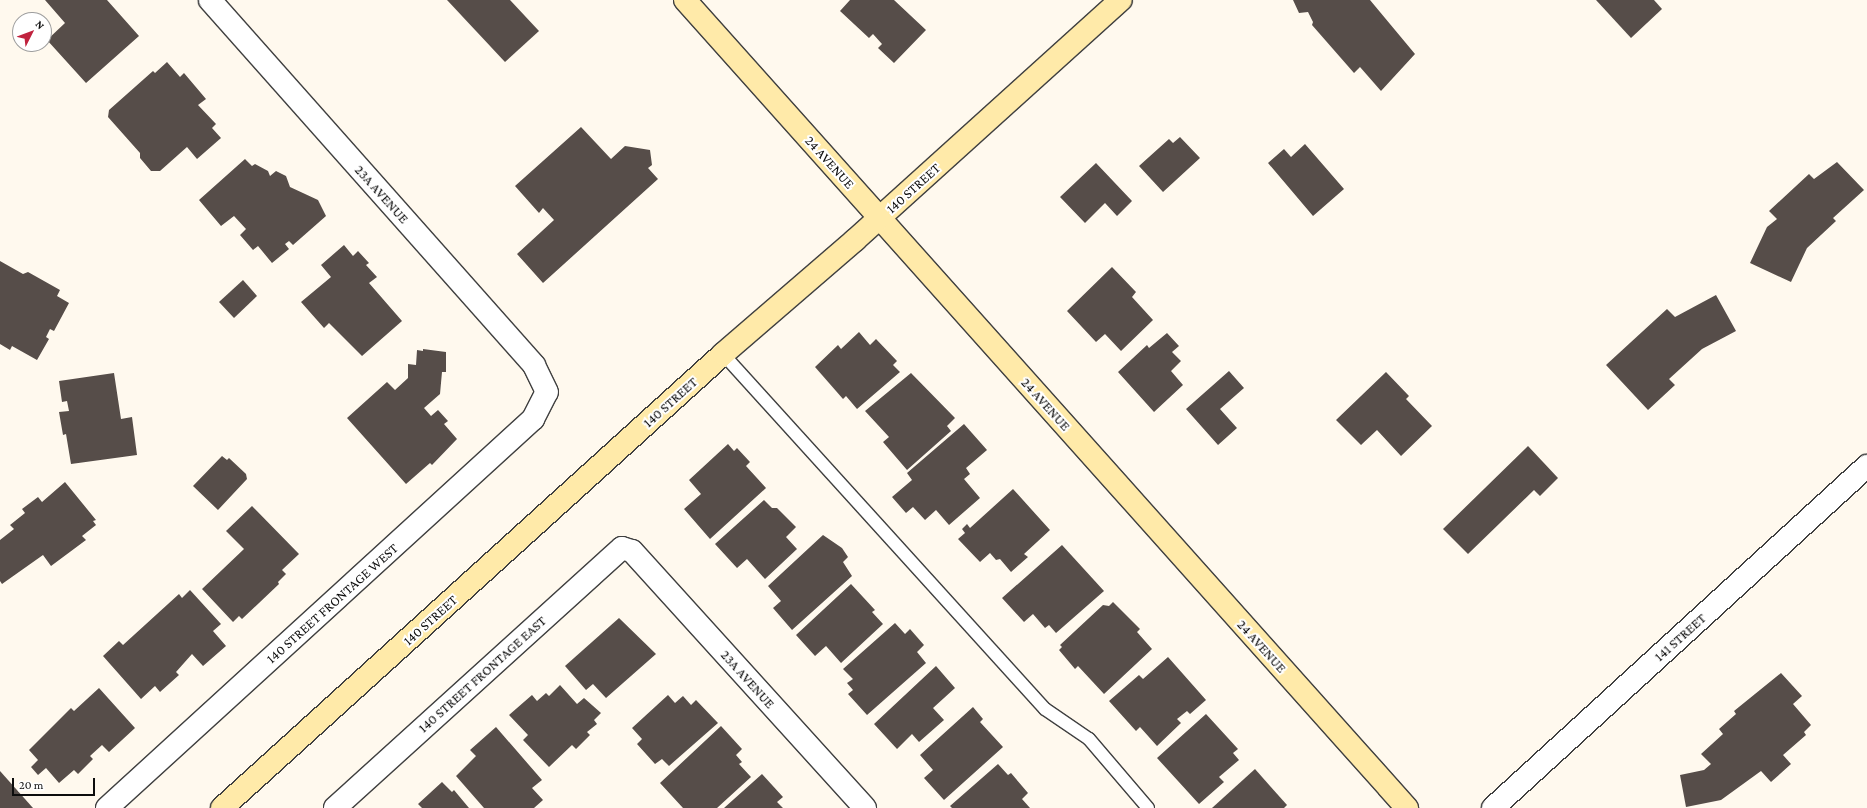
<!DOCTYPE html>
<html>
<head>
<meta charset="utf-8">
<style>
  body { margin:0 }
  #map { position:relative; width:1867px; height:808px; overflow:hidden; background:#fff9ee; font-family:"Crimson Pro",serif }
  div>[style] { position:absolute }
  .building>* { inset:0; background:#564d49 }
  .roads { filter:drop-shadow(1px 0 #404040) drop-shadow(-1px 0 #404040) drop-shadow(0 1px #404040) drop-shadow(0 -1px #404040) }
  .lane>* { height:12px; margin:-6px; padding:0 6px; transform-origin:6px; border-radius:6px; background:#fff }
  .street>* { height:22px; margin:-11px; padding:0 11px; transform-origin:11px; border-radius:11px; background:#fff }
  .secondary>* { height:22px; margin:-11px; padding:0 11px; transform-origin:11px; border-radius:11px; background:#ffeaa9 }
  span { translate:-50% -50%; white-space:nowrap; text-align:center; line-height:1.15; -webkit-text-stroke:4px #fff; paint-order:stroke }
  .street-label { font-size:14px; color:#0d0d0d }
  .north { position:absolute; left:12px; top:12px; width:40px; height:40px; box-sizing:border-box; background:#fff; border:1px solid #9e9e9e; border-radius:50%; rotate:48deg; font-size:11px; font-weight:700; line-height:16px; text-align:center; color:#0d0d0d }
  .north::after { content:''; display:block; margin:auto; width:14px; height:18px; background:#c0223e; clip-path:polygon(50% 0,100% 100%,50% 72%,0 100%) }
  .scale { position:absolute; left:12px; top:778px; width:83px; height:18px; box-sizing:border-box; border:2px solid #0d0d0d; border-top:0; padding-left:5px; font-size:12px; line-height:14px; white-space:nowrap; color:#0d0d0d; -webkit-text-stroke:3px #fff; paint-order:stroke }
</style>
</head>
<body>
<div id="map">
  <div class="building">
    <i style="clip-path:polygon(45px 0,107px 0,139px 36px,86px 83px,47px 40px,65px 23px)"></i>
    <i style="clip-path:polygon(447px 0,510px 0,539px 31px,505px 62px)"></i>
    <i style="clip-path:polygon(850px 0,894px 0,926px 30px,894px 63px,878px 48px,882px 44px,873px 34px,869px 38px,840px 11px)"></i>
    <i style="clip-path:polygon(1293px 0,1370px 0,1415px 54px,1381px 91px,1360px 67px,1354px 73px,1312px 25px,1313px 22px,1308px 12px,1299px 13px)"></i>
    <i style="clip-path:polygon(1596px 0,1654px 0,1662px 9px,1631px 38px)"></i>
    <i style="clip-path:polygon(167px 62px,180px 77px,184px 73px,206px 99px,198px 105px,216px 124px,212px 128px,221px 138px,197px 159px,187px 147px,160px 171px,151px 171px,140px 158px,140px 153px,108px 117px,109px 110px,153px 71px,155px 73px)"></i>
    <i style="clip-path:polygon(581px 127px,611px 159px,625px 146px,650px 150px,652px 165px,648px 168px,658px 179px,543px 283px,517px 254px,554px 220px,543px 208px,539px 213px,515px 186px)"></i>
    <i style="clip-path:polygon(1180px 137px,1200px 158px,1163px 192px,1139px 166px,1169px 139px,1173px 143px)"></i>
    <i style="clip-path:polygon(1305px 144px,1344px 189px,1313px 216px,1268px 163px,1284px 149px,1291px 157px)"></i>
    <i style="clip-path:polygon(245px 159px,252px 166px,255px 164px,268px 171px,270px 176px,276px 171px,286px 176px,290px 187px,318px 200px,326px 216px,293px 245px,289px 241px,285px 244px,289px 249px,272px 263px,258px 246px,253px 250px,240px 235px,246px 229px,234px 216px,221px 226px,199px 200px)"></i>
    <i style="clip-path:polygon(1837px 162px,1864px 190px,1833px 218px,1836px 221px,1807px 248px,1791px 282px,1750px 263px,1767px 227px,1777px 219px,1769px 211px,1809px 174px,1814px 179px)"></i>
    <i style="clip-path:polygon(1096px 163px,1132px 201px,1117px 216px,1105px 203px,1085px 223px,1060px 197px)"></i>
    <i style="clip-path:polygon(344px 245px,353px 256px,358px 251px,369px 263px,366px 265px,377px 277px,369px 283px,402px 321px,362px 356px,329px 323px,324px 328px,301px 302px,331px 277px,321px 265px)"></i>
    <i style="clip-path:polygon(0 261px,23px 274px,28px 272px,60px 290px,57px 296px,69px 303px,54px 331px,50px 329px,46px 337px,49px 339px,37px 360px,12px 346px,10px 350px,0 344px)"></i>
    <i style="clip-path:polygon(1112px 267px,1136px 292px,1132px 297px,1153px 320px,1121px 351px,1105px 334px,1096px 342px,1067px 311px)"></i>
    <i style="clip-path:polygon(243px 280px,257px 296px,234px 318px,219px 302px)"></i>
    <i style="clip-path:polygon(1716px 295px,1736px 331px,1702px 349px,1669px 379px,1675px 385px,1648px 410px,1606px 365px,1667px 309px,1675px 317px)"></i>
    <i style="clip-path:polygon(859px 332px,870px 345px,876px 339px,897px 361px,893px 365px,900px 372px,857px 409px,846px 396px,843px 399px,815px 367px,838px 345px,841px 349px)"></i>
    <i style="clip-path:polygon(1167px 333px,1179px 346px,1172px 352px,1181px 361px,1171px 371px,1183px 385px,1154px 412px,1118px 372px,1147px 345px,1149px 348px)"></i>
    <i style="clip-path:polygon(423px 349px,446px 352px,446px 372px,442px 372px,440px 394px,424px 408px,431px 416px,438px 410px,448px 421px,444px 424px,457px 439px,432px 465px,430px 463px,406px 484px,347px 418px,387px 382px,395px 390px,408px 378px,408px 364px,416px 365px,417px 350px,423px 351px)"></i>
    <i style="clip-path:polygon(1229px 371px,1244px 388px,1220px 409px,1237px 428px,1218px 445px,1186px 409px)"></i>
    <i style="clip-path:polygon(1386px 372px,1409px 396px,1406px 399px,1432px 426px,1401px 456px,1377px 430px,1361px 445px,1336px 420px)"></i>
    <i style="clip-path:polygon(114px 373px,121px 419px,132px 417px,137px 455px,71px 464px,66px 434px,63px 435px,59px 412px,69px 411px,67px 401px,62px 402px,59px 381px)"></i>
    <i style="clip-path:polygon(911px 373px,955px 418px,947px 426px,951px 431px,907px 470px,883px 442px,889px 437px,865px 411px)"></i>
    <i style="clip-path:polygon(964px 424px,987px 450px,966px 468px,970px 474px,964px 479px,980px 498px,949px 525px,936px 510px,925px 520px,913px 507px,906px 513px,892px 497px,912px 480px,907px 473px)"></i>
    <i style="clip-path:polygon(728px 444px,734px 451px,737px 448px,750px 462px,746px 466px,766px 488px,710px 539px,684px 509px,701px 494px,689px 480px)"></i>
    <i style="clip-path:polygon(1528px 446px,1558px 478px,1540px 496px,1534px 490px,1468px 554px,1443px 529px)"></i>
    <i style="clip-path:polygon(222px 456px,227px 460px,229px 458px,246px 474px,247px 479px,218px 510px,193px 486px)"></i>
    <i style="clip-path:polygon(65px 482px,96px 520px,93px 521px,96px 525px,82px 536px,86px 540px,51px 566px,43px 555px,2px 584px,0 581px,0 540px,14px 529px,10px 525px,25px 513px,22px 509px,38px 497px,42px 502px)"></i>
    <i style="clip-path:polygon(1013px 489px,1050px 530px,1024px 554px,1028px 557px,1011px 572px,1000px 559px,996px 560px,990px 553px,980px 562px,958px 539px,965px 533px,962px 529px,967px 524px,970px 528px)"></i>
    <i style="clip-path:polygon(764px 500px,772px 508px,777px 508px,796px 527px,786px 537px,797px 549px,765px 579px,747px 559px,737px 568px,715px 544px)"></i>
    <i style="clip-path:polygon(252px 506px,299px 554px,282px 570px,286px 574px,278px 582px,279px 584px,242px 619px,239px 616px,233px 622px,202px 589px,244px 549px,226px 531px)"></i>
    <i style="clip-path:polygon(823px 535px,842px 548px,848px 557px,843px 562px,852px 576px,792px 630px,773px 608px,781px 601px,768px 586px)"></i>
    <i style="clip-path:polygon(1062px 545px,1104px 591px,1056px 633px,1049px 625px,1045px 628px,1033px 614px,1024px 622px,1002px 598px)"></i>
    <i style="clip-path:polygon(851px 584px,875px 610px,872px 612px,883px 624px,841px 663px,826px 646px,815px 656px,796px 635px)"></i>
    <i style="clip-path:polygon(190px 590px,221px 624px,213px 631px,226px 646px,203px 666px,192px 654px,176px 672px,179px 675px,160px 692px,155px 686px,141px 699px,103px 656px,119px 641px,123px 645px,179px 594px,182px 598px)"></i>
    <i style="clip-path:polygon(1113px 602px,1140px 629px,1137px 632px,1152px 649px,1104px 694px,1078px 666px,1075px 669px,1059px 650px,1062px 647px,1060px 645px,1103px 605px,1109px 606px)"></i>
    <i style="clip-path:polygon(619px 618px,656px 654px,606px 698px,593px 684px,586px 690px,565px 666px)"></i>
    <i style="clip-path:polygon(895px 623px,905px 634px,910px 629px,924px 645px,917px 652px,926px 663px,867px 715px,848px 694px,853px 690px,847px 683px,853px 679px,843px 669px)"></i>
    <i style="clip-path:polygon(1168px 657px,1206px 700px,1190px 714px,1187px 711px,1177px 719px,1181px 723px,1157px 746px,1140px 727px,1136px 731px,1109px 701px,1139px 675px,1143px 679px)"></i>
    <i style="clip-path:polygon(936px 666px,955px 688px,933px 708px,944px 720px,919px 742px,912px 734px,897px 749px,874px 724px)"></i>
    <i style="clip-path:polygon(1781px 673px,1802px 696px,1793px 704px,1811px 725px,1804px 732px,1806px 735px,1783px 755px,1791px 764px,1771px 782px,1761px 771px,1721px 800px,1686px 807px,1680px 775px,1704px 770px,1711px 764px,1701px 754px,1723px 734px,1719px 729px,1736px 714px,1734px 711px)"></i>
    <i style="clip-path:polygon(560px 685px,577px 704px,584px 698px,601px 713px,594px 720px,597px 724px,587px 732px,590px 735px,576px 749px,572px 745px,549px 767px,523px 740px,528px 735px,509px 715px,532px 695px,537px 701px,546px 693px,549px 696px)"></i>
    <i style="clip-path:polygon(99px 688px,135px 728px,109px 752px,102px 745px,90px 756px,93px 759px,78px 774px,74px 770px,59px 783px,46px 768px,38px 775px,31px 767px,38px 760px,29px 750px,71px 708px,74px 711px)"></i>
    <i style="clip-path:polygon(668px 695px,675px 703px,683px 696px,691px 705px,696px 700px,718px 723px,669px 766px,662px 759px,655px 764px,637px 744px,642px 739px,632px 728px)"></i>
    <i style="clip-path:polygon(973px 707px,983px 719px,980px 722px,1003px 747px,944px 800px,924px 778px,933px 770px,920px 755px)"></i>
    <i style="clip-path:polygon(1206px 714px,1238px 749px,1233px 753px,1239px 760px,1219px 777px,1224px 782px,1199px 804px,1157px 758px)"></i>
    <i style="clip-path:polygon(721px 726px,742px 749px,736px 755px,742px 762px,739px 764px,751px 777px,717px 808px,683px 808px,660px 783px)"></i>
    <i style="clip-path:polygon(496px 727px,542px 780px,532px 788px,543px 800px,534px 808px,484px 808px,456px 776px,476px 756px,470px 750px)"></i>
    <i style="clip-path:polygon(998px 764px,1008px 775px,1011px 773px,1028px 793px,1022px 799px,1030px 808px,952px 808px,950px 806px)"></i>
    <i style="clip-path:polygon(1255px 769px,1287px 805px,1284px 808px,1212px 808px)"></i>
    <i style="clip-path:polygon(0 771px,33px 808px,0 808px)"></i>
    <i style="clip-path:polygon(762px 774px,783px 797px,777px 802px,783px 808px,724px 808px)"></i>
    <i style="clip-path:polygon(442px 782px,452px 792px,454px 790px,469px 808px,422px 808px,418px 804px)"></i>
  </div>
  <div class="roads">
    <div class="lane">
      <i style="left:723px;top:354px;width:479px;rotate:47.8deg"></i>
      <i style="left:1045px;top:709px;width:53px;rotate:34.3deg"></i>
      <i style="left:1089px;top:739px;width:91px;rotate:49.5deg"></i>
    </div>
    <div class="street">
      <i style="left:107px;top:808px;width:577px;rotate:-42.4deg"></i>
      <i style="left:533px;top:419px;width:30px;rotate:-63deg"></i>
      <i style="left:547px;top:392px;width:30px;rotate:-116deg"></i>
      <i style="left:534px;top:365px;width:488px;rotate:-131.6deg"></i>
      <i style="left:335px;top:808px;width:387px;rotate:-42.2deg"></i>
      <i style="left:622px;top:548px;width:10px;rotate:17deg"></i>
      <i style="left:632px;top:551px;width:347px;rotate:47.8deg"></i>
      <i style="left:1493px;top:808px;width:507px;rotate:-42.44deg"></i>
    </div>
    <div class="secondary">
      <i style="left:685px;top:0;width:1084px;rotate:48.22deg"></i>
      <i style="left:222px;top:808px;width:676px;rotate:-42.18deg"></i>
      <i style="left:723px;top:354px;width:174px;rotate:-40.8deg"></i>
      <i style="left:855px;top:240px;width:358px;rotate:-42.1deg"></i>
    </div>
  </div>
  <div class="street-label">
    <span style="left:830px;top:162px;rotate:48deg">24 AVENUE</span>
    <span style="left:913px;top:188px;rotate:-42deg">140 STREET</span>
    <span style="left:382px;top:194px;rotate:48deg">23A AVENUE</span>
    <span style="left:670px;top:402px;rotate:-42deg">140 STREET</span>
    <span style="left:1046px;top:404px;rotate:48deg">24 AVENUE</span>
    <span style="left:332px;top:603px;rotate:-42deg">140 STREET FRONTAGE WEST</span>
    <span style="left:430px;top:620px;rotate:-42deg">140 STREET</span>
    <span style="left:1680px;top:637px;rotate:-42deg">141 STREET</span>
    <span style="left:1262px;top:646px;rotate:48deg">24 AVENUE</span>
    <span style="left:482px;top:674px;rotate:-42deg">140 STREET FRONTAGE EAST</span>
    <span style="left:748px;top:679px;rotate:48deg">23A AVENUE</span>
  </div>
  <div class="north">N</div>
  <div class="scale">20 m</div>
</div>
</body>
</html>
